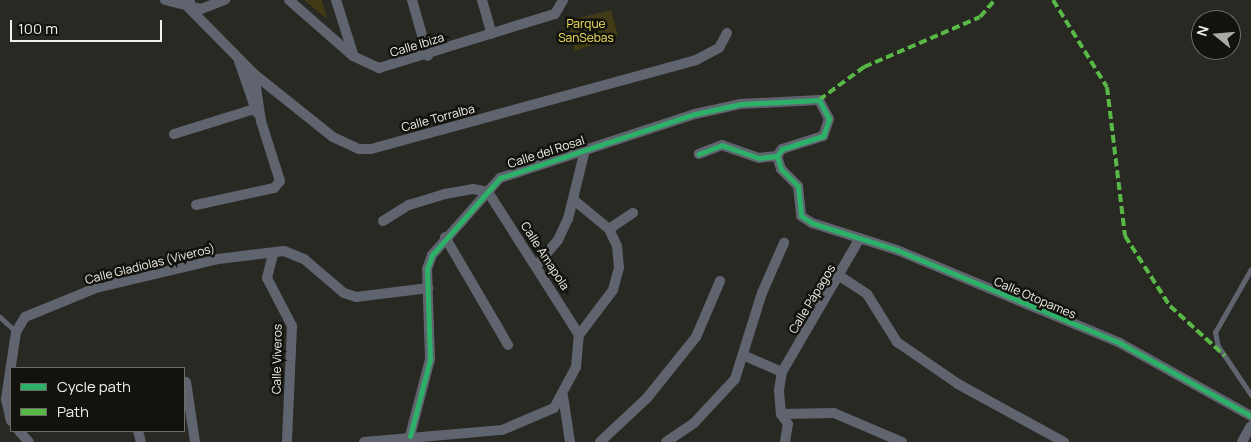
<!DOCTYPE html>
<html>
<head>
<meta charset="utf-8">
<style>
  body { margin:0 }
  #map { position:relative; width:1251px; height:442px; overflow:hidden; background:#292924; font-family:Manrope,sans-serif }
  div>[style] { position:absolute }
  .green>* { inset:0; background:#403b14 }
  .lane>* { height:5px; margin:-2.5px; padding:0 2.5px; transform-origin:2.5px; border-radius:2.5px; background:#60646f }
  .street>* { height:10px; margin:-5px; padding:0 5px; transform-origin:5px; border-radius:5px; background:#60646f }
  .quiet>* { height:4px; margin-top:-2px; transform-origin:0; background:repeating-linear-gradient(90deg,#58b947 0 8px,transparent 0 12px) }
  .cycleway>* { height:5px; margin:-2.5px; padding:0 2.5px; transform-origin:2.5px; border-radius:2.5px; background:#2db169 }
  span { translate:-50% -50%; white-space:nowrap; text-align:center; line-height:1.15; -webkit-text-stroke:5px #13130e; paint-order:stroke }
  .park-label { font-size:12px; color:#f1e15c }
  .street-label { font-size:12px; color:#f1f0e9 }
  .legend { position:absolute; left:10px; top:367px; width:175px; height:65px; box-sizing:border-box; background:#13130e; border:1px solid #6c6b66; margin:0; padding:6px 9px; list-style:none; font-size:15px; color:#f1f0e9 }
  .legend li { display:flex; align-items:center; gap:10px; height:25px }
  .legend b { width:25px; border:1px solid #6c6b66 }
  .north { position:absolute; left:1191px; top:10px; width:50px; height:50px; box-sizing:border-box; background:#13130e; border:1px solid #6c6b66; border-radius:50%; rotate:287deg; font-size:14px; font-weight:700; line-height:20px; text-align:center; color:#f1f0e9 }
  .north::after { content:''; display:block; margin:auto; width:18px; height:22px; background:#abaaa4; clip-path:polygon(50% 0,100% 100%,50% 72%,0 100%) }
  .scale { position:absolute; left:10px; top:20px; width:152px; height:22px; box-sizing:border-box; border:2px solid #f1f0e9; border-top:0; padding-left:6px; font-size:15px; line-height:18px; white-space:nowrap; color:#f1f0e9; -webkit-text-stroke:4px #13130e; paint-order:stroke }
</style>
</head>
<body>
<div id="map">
  <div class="green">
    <i style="clip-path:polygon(304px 0,322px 0,327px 19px)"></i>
    <i style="clip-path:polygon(611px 10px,618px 36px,575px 51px,567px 21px)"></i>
  </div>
  <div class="lane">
    <i style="left:1251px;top:269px;width:73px;rotate:119.7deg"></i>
    <i style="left:1215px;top:332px;width:14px;rotate:78deg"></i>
    <i style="left:1218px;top:346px;width:59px;rotate:56deg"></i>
    <i style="left:0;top:317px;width:22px;rotate:43deg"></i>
  </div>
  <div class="street">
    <i style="left:165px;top:0;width:37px;rotate:14deg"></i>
    <i style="left:201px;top:9px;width:26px;rotate:-21deg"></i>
    <i style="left:190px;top:0;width:8px;rotate:97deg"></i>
    <i style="left:189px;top:8px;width:93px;rotate:45.4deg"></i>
    <i style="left:254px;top:74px;width:101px;rotate:38.6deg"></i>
    <i style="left:333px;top:137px;width:29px;rotate:25deg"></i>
    <i style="left:359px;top:149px;width:12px"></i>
    <i style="left:371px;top:149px;width:337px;rotate:-15.3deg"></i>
    <i style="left:696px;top:60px;width:26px;rotate:-28deg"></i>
    <i style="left:719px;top:48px;width:17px;rotate:-62deg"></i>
    <i style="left:289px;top:0;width:85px;rotate:41.2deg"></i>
    <i style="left:353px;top:56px;width:29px;rotate:25deg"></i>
    <i style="left:379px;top:68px;width:184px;rotate:-17.1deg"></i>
    <i style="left:555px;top:14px;width:16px;rotate:-60deg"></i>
    <i style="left:336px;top:0;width:57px;rotate:72.5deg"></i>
    <i style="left:412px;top:0;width:58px;rotate:74.1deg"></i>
    <i style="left:482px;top:0;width:35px;rotate:74deg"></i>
    <i style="left:239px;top:61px;width:55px;rotate:70.9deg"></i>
    <i style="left:174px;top:134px;width:85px;rotate:-17.2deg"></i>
    <i style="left:777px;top:156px;width:14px;rotate:73deg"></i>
    <i style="left:781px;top:169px;width:24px;rotate:45deg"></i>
    <i style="left:798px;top:186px;width:30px;rotate:84deg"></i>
    <i style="left:801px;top:216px;width:13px;rotate:32deg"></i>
    <i style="left:812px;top:223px;width:89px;rotate:17.6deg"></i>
    <i style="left:897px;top:250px;width:242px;rotate:22.6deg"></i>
    <i style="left:1120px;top:343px;width:150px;rotate:29.1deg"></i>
    <i style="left:196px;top:205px;width:80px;rotate:-12.3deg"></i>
    <i style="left:274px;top:188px;width:9px;rotate:-49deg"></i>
    <i style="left:280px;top:181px;width:63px;rotate:-107.6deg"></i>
    <i style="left:261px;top:121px;width:48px;rotate:-98.5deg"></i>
    <i style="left:383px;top:221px;width:31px;rotate:-32deg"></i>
    <i style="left:409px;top:205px;width:38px;rotate:-17deg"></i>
    <i style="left:445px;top:194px;width:28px;rotate:-10deg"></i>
    <i style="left:473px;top:189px;width:15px;rotate:11deg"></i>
    <i style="left:488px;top:192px;width:169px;rotate:57.5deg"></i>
    <i style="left:609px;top:229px;width:29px;rotate:-34deg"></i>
    <i style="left:445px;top:237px;width:125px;rotate:59.7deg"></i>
    <i style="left:273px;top:254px;width:25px;rotate:104deg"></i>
    <i style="left:267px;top:278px;width:54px;rotate:62.5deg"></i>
    <i style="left:292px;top:326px;width:116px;rotate:92.5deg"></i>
    <i style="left:537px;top:265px;width:33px;rotate:-50deg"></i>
    <i style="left:558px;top:240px;width:23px;rotate:-65deg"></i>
    <i style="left:568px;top:219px;width:71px;rotate:-76.2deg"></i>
    <i style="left:841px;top:277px;width:31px;rotate:33deg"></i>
    <i style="left:867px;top:294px;width:57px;rotate:58deg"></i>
    <i style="left:897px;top:342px;width:74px;rotate:34.5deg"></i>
    <i style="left:958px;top:384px;width:121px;rotate:28.7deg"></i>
    <i style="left:745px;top:356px;width:40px;rotate:23.4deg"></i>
    <i style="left:186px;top:382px;width:61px;rotate:81.5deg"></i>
    <i style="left:563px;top:396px;width:47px;rotate:81.3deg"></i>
    <i style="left:781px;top:414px;width:53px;rotate:-1.1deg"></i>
    <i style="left:834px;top:413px;width:74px;rotate:23.1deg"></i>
    <i style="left:11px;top:421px;width:23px;rotate:-103deg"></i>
    <i style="left:6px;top:399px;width:68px;rotate:-81.5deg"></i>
    <i style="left:16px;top:332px;width:17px;rotate:-59deg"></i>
    <i style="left:25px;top:317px;width:77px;rotate:-22.2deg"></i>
    <i style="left:96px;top:288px;width:125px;rotate:-13.4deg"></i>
    <i style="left:218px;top:259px;width:66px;rotate:-6.9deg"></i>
    <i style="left:284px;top:251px;width:22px;rotate:22deg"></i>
    <i style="left:304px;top:259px;width:52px;rotate:40.4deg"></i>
    <i style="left:344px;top:293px;width:13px;rotate:18deg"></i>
    <i style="left:356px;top:297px;width:73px;rotate:-7.1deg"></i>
    <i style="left:19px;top:431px;width:15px;rotate:48deg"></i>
    <i style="left:138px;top:431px;width:11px;rotate:75deg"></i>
    <i style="left:410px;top:436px;width:80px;rotate:-75.4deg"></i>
    <i style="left:430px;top:359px;width:90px;rotate:-91.9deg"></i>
    <i style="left:427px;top:269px;width:15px;rotate:-70deg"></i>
    <i style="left:432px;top:255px;width:103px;rotate:-48.6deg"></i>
    <i style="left:500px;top:178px;width:205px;rotate:-18.2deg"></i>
    <i style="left:695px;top:114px;width:47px;rotate:-12.3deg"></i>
    <i style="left:741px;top:104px;width:78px;rotate:-2.9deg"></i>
    <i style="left:819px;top:100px;width:21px;rotate:62deg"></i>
    <i style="left:829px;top:119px;width:18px;rotate:109deg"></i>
    <i style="left:823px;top:136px;width:43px;rotate:162.4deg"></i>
    <i style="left:782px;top:149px;width:9px;rotate:126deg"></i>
    <i style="left:777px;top:156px;width:18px;rotate:174deg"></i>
    <i style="left:759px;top:158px;width:39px;rotate:-161deg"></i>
    <i style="left:722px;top:145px;width:25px;rotate:159deg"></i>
    <i style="left:364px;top:442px;width:139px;rotate:-5deg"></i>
    <i style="left:502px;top:430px;width:56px;rotate:-22.9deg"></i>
    <i style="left:554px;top:408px;width:47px;rotate:-61.8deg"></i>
    <i style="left:576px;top:367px;width:32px;rotate:-85deg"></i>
    <i style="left:579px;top:335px;width:56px;rotate:-52.9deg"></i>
    <i style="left:613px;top:290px;width:23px;rotate:-75deg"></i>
    <i style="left:619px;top:268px;width:22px;rotate:-95deg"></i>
    <i style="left:617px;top:246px;width:19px;rotate:-115deg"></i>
    <i style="left:609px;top:229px;width:45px;rotate:-140.4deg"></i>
    <i style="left:600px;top:442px;width:64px;rotate:-43.1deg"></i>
    <i style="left:647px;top:398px;width:78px;rotate:-51.2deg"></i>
    <i style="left:696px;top:337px;width:61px;rotate:-66.8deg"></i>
    <i style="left:666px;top:442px;width:34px;rotate:-34deg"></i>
    <i style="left:694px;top:423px;width:60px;rotate:-47deg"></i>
    <i style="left:735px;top:379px;width:90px;rotate:-72.6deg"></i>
    <i style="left:762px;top:293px;width:55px;rotate:-66.3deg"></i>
    <i style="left:785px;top:442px;width:18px;rotate:-81deg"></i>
    <i style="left:788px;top:424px;width:12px;rotate:-125deg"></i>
    <i style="left:781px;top:414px;width:24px;rotate:-95deg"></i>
    <i style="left:779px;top:390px;width:18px;rotate:-81deg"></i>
    <i style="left:782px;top:372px;width:155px;rotate:-59.8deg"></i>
    <i style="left:1242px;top:442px;width:18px;rotate:-61deg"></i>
  </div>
  <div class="quiet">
    <i style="left:1053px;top:0;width:102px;rotate:58.2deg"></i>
    <i style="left:1107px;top:87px;width:150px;rotate:83.1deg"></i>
    <i style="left:1125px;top:236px;width:83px;rotate:57.3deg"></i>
    <i style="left:1170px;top:306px;width:74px;rotate:42.3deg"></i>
    <i style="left:819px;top:100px;width:56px;rotate:-36.3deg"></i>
    <i style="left:864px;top:67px;width:126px;rotate:-23.3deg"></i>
    <i style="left:980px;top:17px;width:23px;rotate:-49deg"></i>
  </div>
  <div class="cycleway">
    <i style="left:777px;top:156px;width:14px;rotate:73deg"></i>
    <i style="left:781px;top:169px;width:24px;rotate:45deg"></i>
    <i style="left:798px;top:186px;width:30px;rotate:84deg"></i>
    <i style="left:801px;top:216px;width:13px;rotate:32deg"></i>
    <i style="left:812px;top:223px;width:89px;rotate:17.6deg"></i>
    <i style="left:897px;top:250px;width:242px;rotate:22.6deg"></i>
    <i style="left:1120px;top:343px;width:150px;rotate:29.1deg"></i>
    <i style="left:410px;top:436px;width:80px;rotate:-75.4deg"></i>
    <i style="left:430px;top:359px;width:90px;rotate:-91.9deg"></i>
    <i style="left:427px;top:269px;width:15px;rotate:-70deg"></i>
    <i style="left:432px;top:255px;width:103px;rotate:-48.6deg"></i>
    <i style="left:500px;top:178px;width:205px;rotate:-18.2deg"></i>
    <i style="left:695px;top:114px;width:47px;rotate:-12.3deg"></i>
    <i style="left:741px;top:104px;width:78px;rotate:-2.9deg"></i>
    <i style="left:819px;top:100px;width:21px;rotate:62deg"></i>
    <i style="left:829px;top:119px;width:18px;rotate:109deg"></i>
    <i style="left:823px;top:136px;width:43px;rotate:162.4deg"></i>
    <i style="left:782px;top:149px;width:9px;rotate:126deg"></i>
    <i style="left:777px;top:156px;width:18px;rotate:174deg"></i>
    <i style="left:759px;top:158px;width:39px;rotate:-161deg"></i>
    <i style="left:722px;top:145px;width:25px;rotate:159deg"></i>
  </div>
  <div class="park-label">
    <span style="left:586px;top:31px">Parque<br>SanSebas</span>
  </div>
  <div class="street-label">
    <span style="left:417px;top:45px;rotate:-17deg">Calle Ibiza</span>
    <span style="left:438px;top:118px;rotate:-15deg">Calle Torralba</span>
    <span style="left:546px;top:152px;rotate:-18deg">Calle del Rosal</span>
    <span style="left:545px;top:256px;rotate:57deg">Calle Amapola</span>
    <span style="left:150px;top:264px;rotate:-14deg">Calle Gladiolas (Viveros)</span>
    <span style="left:1035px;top:298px;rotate:23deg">Calle Otopames</span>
    <span style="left:812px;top:299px;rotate:-59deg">Calle Pápagos</span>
    <span style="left:277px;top:359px;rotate:-89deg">Calle Viveros</span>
  </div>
  <ul class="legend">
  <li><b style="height:6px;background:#2db169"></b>Cycle path</li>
  <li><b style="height:6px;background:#58b947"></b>Path</li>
  </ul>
  <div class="north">N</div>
  <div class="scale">100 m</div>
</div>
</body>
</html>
